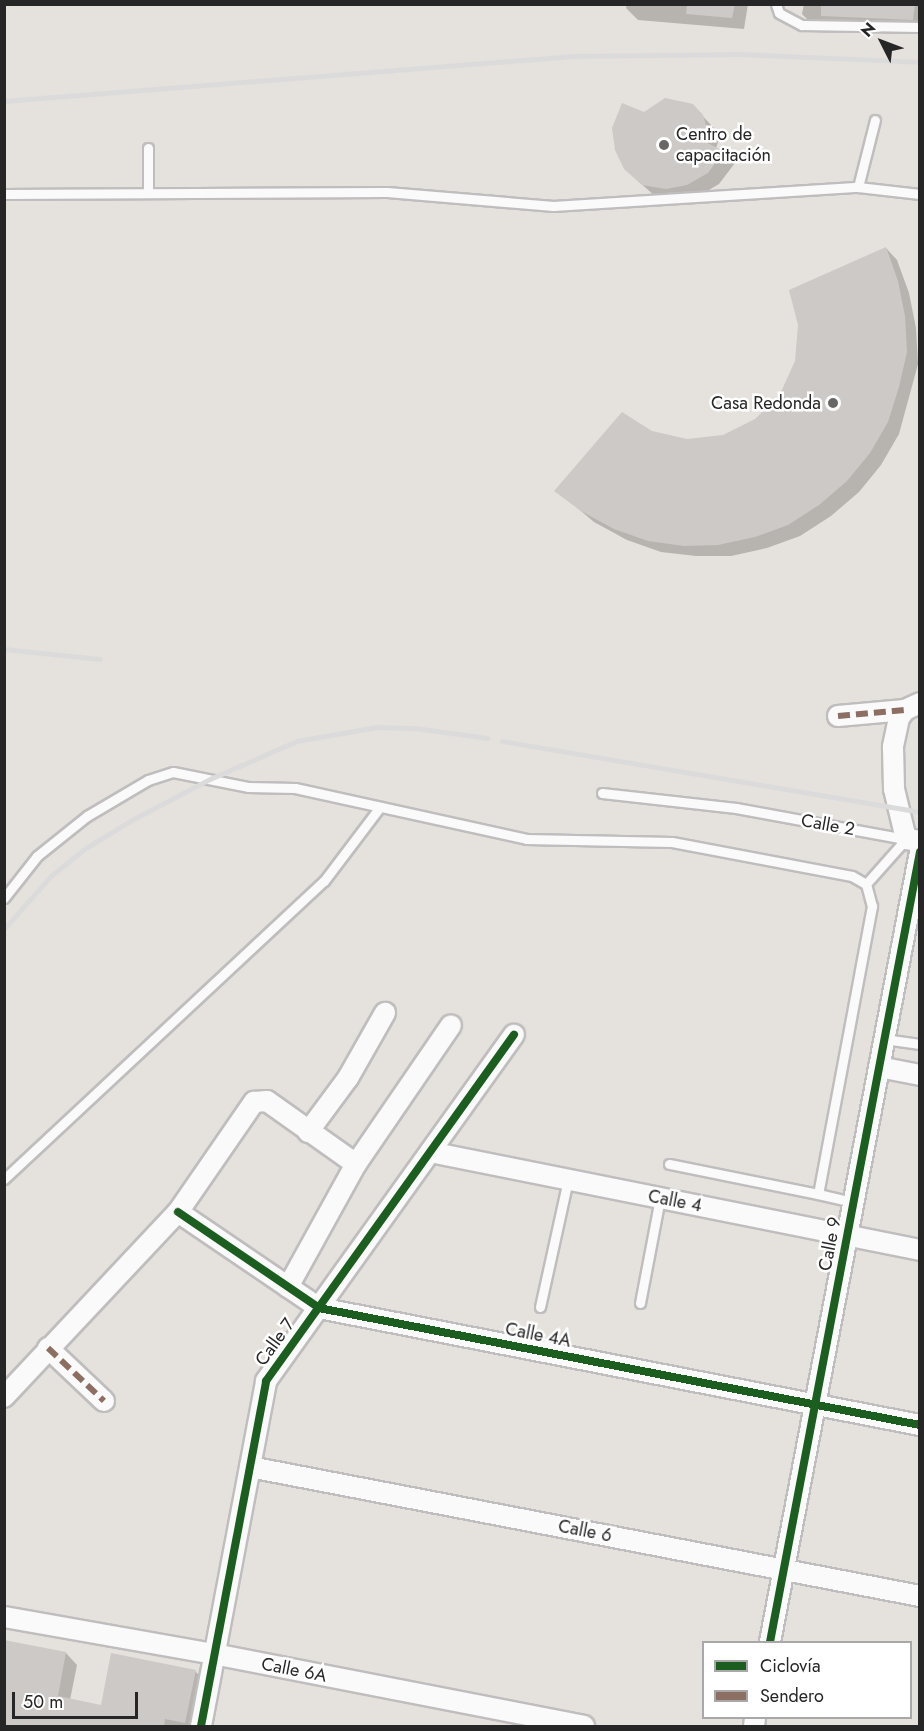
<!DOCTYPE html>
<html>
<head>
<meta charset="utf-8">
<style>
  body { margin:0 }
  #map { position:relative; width:924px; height:1731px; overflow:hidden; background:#e5e1dc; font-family:Jost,sans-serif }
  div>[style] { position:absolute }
  .shadow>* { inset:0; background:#0003 }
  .building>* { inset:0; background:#ccc9c6 }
  .roads { filter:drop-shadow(2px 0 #bfbdbd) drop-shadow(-2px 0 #bfbdbd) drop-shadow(0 2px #bfbdbd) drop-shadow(0 -2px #bfbdbd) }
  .lane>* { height:9px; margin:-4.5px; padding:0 4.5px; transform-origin:4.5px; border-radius:4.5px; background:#fbfafa }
  .street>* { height:20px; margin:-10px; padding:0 10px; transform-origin:10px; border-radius:10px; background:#fbfafa }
  .rail>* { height:4.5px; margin:-2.25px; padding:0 2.25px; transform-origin:2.25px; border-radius:2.25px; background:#dcdbdc }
  .quiet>* { height:6px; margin-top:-3px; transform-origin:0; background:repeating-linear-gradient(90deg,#8d6e63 0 12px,transparent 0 18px) }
  .cycleway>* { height:8px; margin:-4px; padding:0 4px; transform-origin:4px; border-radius:4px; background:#1b5e20 }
  .dots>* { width:16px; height:16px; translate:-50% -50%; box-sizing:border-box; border:3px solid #fff; border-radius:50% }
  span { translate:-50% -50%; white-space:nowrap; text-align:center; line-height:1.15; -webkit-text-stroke:5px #fff; paint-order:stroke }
  .poi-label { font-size:18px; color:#262626 }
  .left { translate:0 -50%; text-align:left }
  .right { translate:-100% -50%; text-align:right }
  .street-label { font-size:18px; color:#262626 }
  .frame { position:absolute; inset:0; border:6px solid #262626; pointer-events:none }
  .legend { position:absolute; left:702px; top:1641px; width:210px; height:78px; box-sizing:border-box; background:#fff; border:2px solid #a8a8a8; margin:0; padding:8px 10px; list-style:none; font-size:18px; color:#262626 }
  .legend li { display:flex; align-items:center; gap:12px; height:30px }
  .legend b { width:30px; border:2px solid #a8a8a8 }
  .north { position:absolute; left:852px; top:12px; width:60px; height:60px; -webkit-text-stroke:4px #fff; paint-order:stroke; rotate:312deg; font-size:16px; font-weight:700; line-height:24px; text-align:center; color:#262626 }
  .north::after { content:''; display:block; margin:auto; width:21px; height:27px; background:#262626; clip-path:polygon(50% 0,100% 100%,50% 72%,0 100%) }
  .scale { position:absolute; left:12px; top:1692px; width:126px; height:27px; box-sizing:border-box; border:3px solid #262626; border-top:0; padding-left:8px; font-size:18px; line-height:21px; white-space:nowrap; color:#262626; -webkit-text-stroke:4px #fff; paint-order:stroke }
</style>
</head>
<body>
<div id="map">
  <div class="shadow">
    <i style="clip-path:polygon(627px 4px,748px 4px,744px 29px,638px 20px,626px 8px)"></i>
    <i style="clip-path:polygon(804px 4px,920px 4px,920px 31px,814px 26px,802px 14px)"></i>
    <i style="clip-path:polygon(692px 105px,714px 128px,718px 142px,716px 148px,735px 163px,719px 184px,699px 196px,655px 196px,638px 181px,644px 113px)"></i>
    <i style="clip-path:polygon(886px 248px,897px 260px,909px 293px,916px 328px,918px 364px,899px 434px,881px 465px,859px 492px,831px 516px,800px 536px,767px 548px,731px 556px,696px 556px,661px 552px,627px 540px,594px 522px,556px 490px,652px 433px,687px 441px,723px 437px,756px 421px,781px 394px)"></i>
    <i style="clip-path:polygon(4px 1641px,66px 1653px,77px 1665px,70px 1700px,102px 1707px,195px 1671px,207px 1683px,198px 1726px,4px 1726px)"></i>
  </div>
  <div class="building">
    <i style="clip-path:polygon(687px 4px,735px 4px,732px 18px,686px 14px)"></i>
    <i style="clip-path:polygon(821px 4px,915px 4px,913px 20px,821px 16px)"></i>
    <i style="clip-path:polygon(665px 98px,693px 104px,703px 115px,707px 129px,703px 141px,724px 151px,708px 173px,687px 185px,666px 189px,642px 185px,624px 169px,615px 150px,612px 128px,622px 103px,644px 112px)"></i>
    <i style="clip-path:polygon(886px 247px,898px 281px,905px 316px,907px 352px,899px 387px,888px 422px,870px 453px,847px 481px,819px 505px,788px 525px,755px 537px,718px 545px,684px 546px,648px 541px,614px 529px,581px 511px,554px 491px,622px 412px,652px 431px,687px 439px,723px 435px,755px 419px,780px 394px,795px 361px,798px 325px,789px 290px)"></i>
    <i style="clip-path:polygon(4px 1640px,66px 1652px,58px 1696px,101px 1705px,111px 1653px,196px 1670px,185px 1723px,165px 1719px,164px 1726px,4px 1726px)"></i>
  </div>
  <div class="roads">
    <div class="lane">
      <i style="left:776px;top:4px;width:9px;rotate:72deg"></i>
      <i style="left:779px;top:13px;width:26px;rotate:28deg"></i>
      <i style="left:802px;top:25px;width:118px;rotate:1deg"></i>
      <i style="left:148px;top:148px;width:45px;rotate:90deg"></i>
      <i style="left:858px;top:187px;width:69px;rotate:-75.8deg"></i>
      <i style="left:4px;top:194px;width:383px;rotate:-0.3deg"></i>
      <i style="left:387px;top:192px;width:167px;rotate:4.8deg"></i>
      <i style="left:553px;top:206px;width:306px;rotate:-3.6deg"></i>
      <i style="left:858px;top:187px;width:62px;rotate:6.4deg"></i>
      <i style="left:602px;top:793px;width:135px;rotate:6.4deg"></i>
      <i style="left:736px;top:808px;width:172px;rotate:10.4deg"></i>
      <i style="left:866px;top:884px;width:60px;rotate:-48.4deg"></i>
      <i style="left:4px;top:898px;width:53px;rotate:-51.8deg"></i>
      <i style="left:37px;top:856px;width:64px;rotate:-38.7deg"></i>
      <i style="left:87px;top:816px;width:71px;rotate:-30.5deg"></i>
      <i style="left:148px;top:780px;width:26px;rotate:-18deg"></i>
      <i style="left:173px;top:772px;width:76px;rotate:11.3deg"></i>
      <i style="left:248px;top:787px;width:47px;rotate:1.2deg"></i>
      <i style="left:295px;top:788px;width:237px;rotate:12.4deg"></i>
      <i style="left:526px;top:839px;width:146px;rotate:1.2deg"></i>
      <i style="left:672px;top:842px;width:183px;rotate:10.7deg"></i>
      <i style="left:852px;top:876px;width:16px;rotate:30deg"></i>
      <i style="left:866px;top:884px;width:23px;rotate:75deg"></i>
      <i style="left:872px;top:906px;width:293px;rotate:100.6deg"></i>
      <i style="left:818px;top:1194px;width:152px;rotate:-168.6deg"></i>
      <i style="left:884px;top:1039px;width:36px;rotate:8deg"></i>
      <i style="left:4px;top:1179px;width:437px;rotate:-43deg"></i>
      <i style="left:324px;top:881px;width:93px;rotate:-52.9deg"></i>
      <i style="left:818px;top:1194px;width:36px;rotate:13deg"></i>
      <i style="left:640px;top:1303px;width:107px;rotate:-79.2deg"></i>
      <i style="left:540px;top:1307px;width:130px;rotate:-77.6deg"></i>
    </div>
    <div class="street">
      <i style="left:920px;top:703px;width:17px;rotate:155deg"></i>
      <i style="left:905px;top:710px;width:10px;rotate:127deg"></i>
      <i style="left:899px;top:718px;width:30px;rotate:102deg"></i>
      <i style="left:893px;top:747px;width:42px;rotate:88.6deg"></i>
      <i style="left:894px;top:789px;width:51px;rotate:76.5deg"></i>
      <i style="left:906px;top:839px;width:14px;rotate:8deg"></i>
      <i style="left:838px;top:716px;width:67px;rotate:-5.1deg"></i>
      <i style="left:879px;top:1067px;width:42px;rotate:11deg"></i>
      <i style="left:308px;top:1132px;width:67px;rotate:-53.5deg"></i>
      <i style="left:348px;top:1078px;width:75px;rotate:-60.4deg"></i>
      <i style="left:430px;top:1152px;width:500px;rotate:11.3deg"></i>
      <i style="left:178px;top:1212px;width:171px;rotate:34.2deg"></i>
      <i style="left:319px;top:1308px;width:612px;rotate:11.02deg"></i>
      <i style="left:288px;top:1287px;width:141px;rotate:-61.1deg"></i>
      <i style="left:356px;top:1164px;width:168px;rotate:-55.6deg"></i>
      <i style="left:48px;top:1348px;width:77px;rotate:43.4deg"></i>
      <i style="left:4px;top:1397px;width:254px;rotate:-46.8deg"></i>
      <i style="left:178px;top:1212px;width:134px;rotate:-55.4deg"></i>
      <i style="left:254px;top:1102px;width:13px;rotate:-4deg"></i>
      <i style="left:267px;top:1101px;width:109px;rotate:35.3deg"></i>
      <i style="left:250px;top:1467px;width:682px;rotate:10.9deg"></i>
      <i style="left:4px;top:1617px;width:213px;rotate:10deg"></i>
      <i style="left:214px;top:1654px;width:377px;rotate:11deg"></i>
      <i style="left:770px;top:1642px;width:804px;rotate:-79.25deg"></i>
      <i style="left:201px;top:1726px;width:351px;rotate:-79.3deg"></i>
      <i style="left:266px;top:1381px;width:426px;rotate:-54.4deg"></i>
      <i style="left:754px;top:1726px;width:8px;rotate:-83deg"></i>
    </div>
  </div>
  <div class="rail">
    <i style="left:4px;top:101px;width:571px;rotate:-4.52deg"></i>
    <i style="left:573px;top:56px;width:167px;rotate:-0.7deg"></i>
    <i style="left:740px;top:54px;width:180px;rotate:2.5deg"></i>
    <i style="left:4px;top:649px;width:96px;rotate:6deg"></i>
    <i style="left:502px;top:741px;width:424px;rotate:9.6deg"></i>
    <i style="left:4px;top:929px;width:71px;rotate:-48.4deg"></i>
    <i style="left:51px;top:876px;width:41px;rotate:-39.1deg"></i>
    <i style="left:83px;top:850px;width:55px;rotate:-31.7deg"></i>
    <i style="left:130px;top:821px;width:90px;rotate:-27.7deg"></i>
    <i style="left:210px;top:779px;width:95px;rotate:-23.6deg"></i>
    <i style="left:297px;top:741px;width:81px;rotate:-9.9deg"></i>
    <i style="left:377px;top:727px;width:38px;rotate:2deg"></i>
    <i style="left:415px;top:728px;width:73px;rotate:7.9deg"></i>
  </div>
  <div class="quiet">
    <i style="left:838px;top:716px;width:67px;rotate:-5.1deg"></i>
    <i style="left:48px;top:1348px;width:77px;rotate:43.4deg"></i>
  </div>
  <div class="cycleway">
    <i style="left:178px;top:1212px;width:171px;rotate:34.2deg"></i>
    <i style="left:319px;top:1308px;width:612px;rotate:11.02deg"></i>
    <i style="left:770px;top:1642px;width:804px;rotate:-79.25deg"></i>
    <i style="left:201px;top:1726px;width:351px;rotate:-79.3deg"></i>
    <i style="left:266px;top:1381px;width:426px;rotate:-54.4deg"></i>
  </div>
  <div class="dots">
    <i style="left:664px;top:145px;background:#696766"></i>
    <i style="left:833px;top:403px;background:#696766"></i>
  </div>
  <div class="poi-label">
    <span class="left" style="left:676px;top:145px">Centro de<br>capacitación</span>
    <span class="right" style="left:821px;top:403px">Casa Redonda</span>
  </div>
  <div class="street-label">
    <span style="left:828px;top:825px;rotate:10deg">Calle 2</span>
    <span style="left:675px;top:1201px;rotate:11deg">Calle 4</span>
    <span style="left:830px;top:1244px;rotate:-79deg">Calle 9</span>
    <span style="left:538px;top:1335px;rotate:11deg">Calle 4A</span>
    <span style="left:275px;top:1342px;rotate:-54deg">Calle 7</span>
    <span style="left:585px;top:1531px;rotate:11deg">Calle 6</span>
    <span style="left:294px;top:1670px;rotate:11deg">Calle 6A</span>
  </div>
  <div class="frame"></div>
  <ul class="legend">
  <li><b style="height:8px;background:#1b5e20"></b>Ciclovía</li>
  <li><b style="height:8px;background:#8d6e63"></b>Sendero</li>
  </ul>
  <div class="north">N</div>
  <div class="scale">50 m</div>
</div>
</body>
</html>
